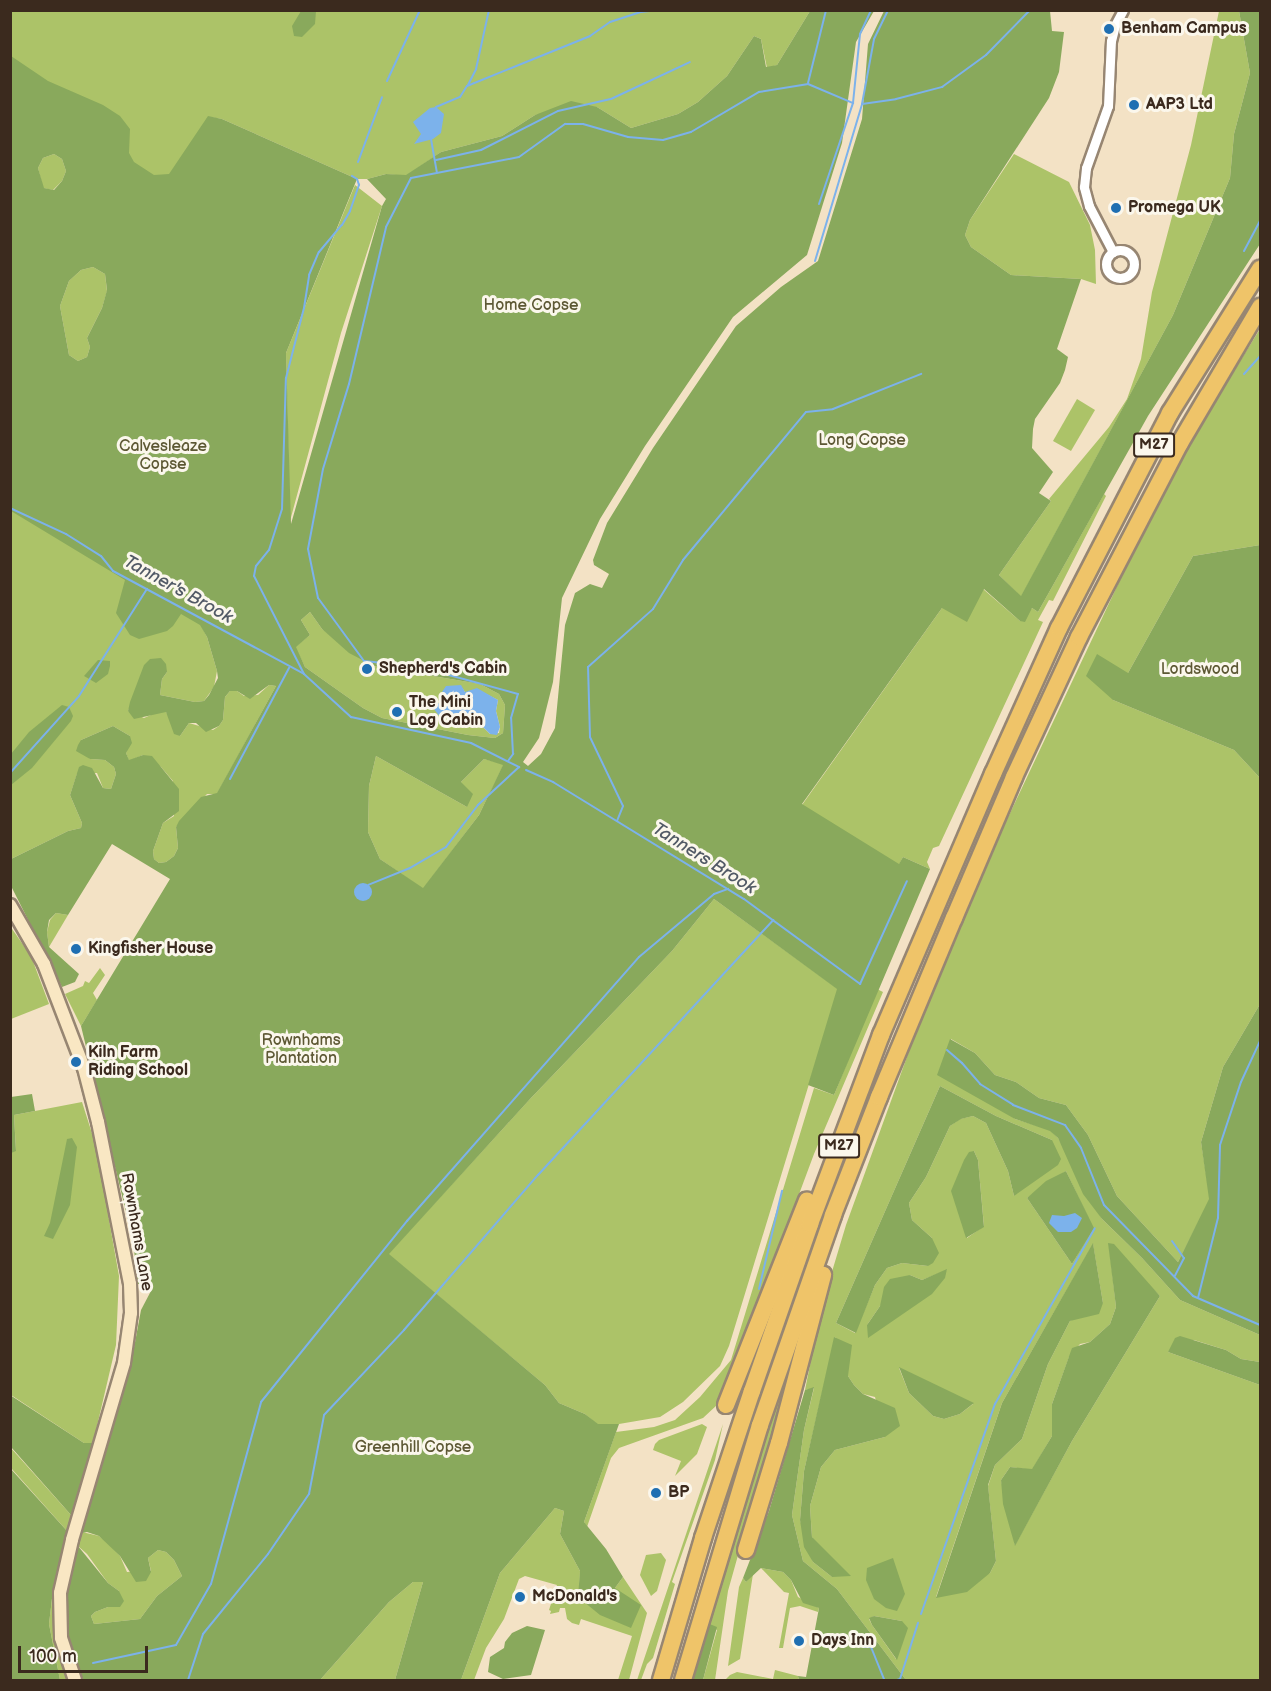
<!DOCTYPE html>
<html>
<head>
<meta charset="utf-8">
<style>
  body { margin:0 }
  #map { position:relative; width:1271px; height:1691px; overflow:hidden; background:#f3e2c5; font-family:"Balsamiq Sans",sans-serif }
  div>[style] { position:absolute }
  .green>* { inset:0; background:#acc368 }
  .forest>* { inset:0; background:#89a95c }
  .water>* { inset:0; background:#7cb2eb }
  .round { border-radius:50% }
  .stream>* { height:2px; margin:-1px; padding:0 1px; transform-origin:1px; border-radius:1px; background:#7cb2eb }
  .roads { filter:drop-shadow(2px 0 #978672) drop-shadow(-2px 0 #978672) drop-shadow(0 2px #978672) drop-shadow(0 -2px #978672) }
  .street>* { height:9px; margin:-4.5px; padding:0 4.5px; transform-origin:4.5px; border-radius:4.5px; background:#fff }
  .street>.ring { margin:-4.5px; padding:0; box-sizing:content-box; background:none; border:9px solid #fff; border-radius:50% }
  .secondary>* { height:12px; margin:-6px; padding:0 6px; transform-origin:6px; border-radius:6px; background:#f9e7c3 }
  .highway>* { height:16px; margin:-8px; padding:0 8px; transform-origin:8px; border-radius:8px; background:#efc469 }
  .dots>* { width:16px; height:16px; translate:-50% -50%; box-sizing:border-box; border:3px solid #fbf7ec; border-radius:50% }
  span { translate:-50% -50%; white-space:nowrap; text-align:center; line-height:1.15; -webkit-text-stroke:6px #fbf7ec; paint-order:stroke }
  .shield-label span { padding:2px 4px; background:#fbf7ec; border:2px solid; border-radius:4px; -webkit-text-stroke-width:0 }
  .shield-label { font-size:15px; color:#3b2a1e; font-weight:700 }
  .poi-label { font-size:16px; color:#3b2a1e; font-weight:700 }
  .left { translate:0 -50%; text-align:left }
  .park-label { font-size:16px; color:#5d5834 }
  .street-label { font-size:16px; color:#3b2a1e }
  .water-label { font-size:18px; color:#525a66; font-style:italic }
  .frame { position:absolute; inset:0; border:12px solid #3b2a1e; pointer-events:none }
  .scale { position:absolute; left:18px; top:1646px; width:130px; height:27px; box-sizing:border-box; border:3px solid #3b2a1e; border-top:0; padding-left:8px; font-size:18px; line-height:21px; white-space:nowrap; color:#3b2a1e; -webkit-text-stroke:4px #fbf7ec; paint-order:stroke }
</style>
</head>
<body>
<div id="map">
  <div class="green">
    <i style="clip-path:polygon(10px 11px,810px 11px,777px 65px,767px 68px,761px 39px,754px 36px,727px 76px,698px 102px,678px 114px,631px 128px,597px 107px,535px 115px,502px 136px,441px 152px,406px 176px,386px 174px,367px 179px,357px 179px,222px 119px,209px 117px,164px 187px,11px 73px)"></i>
    <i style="clip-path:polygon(1219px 11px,1239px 11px,1250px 73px,1234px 134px,1230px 178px,1173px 315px,1021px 597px,999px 575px,1051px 501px,1049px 499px,1109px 427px,1127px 399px,1141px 359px,1152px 292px,1191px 145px)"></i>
    <i style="clip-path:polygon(54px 154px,62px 159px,66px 171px,62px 181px,53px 190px,43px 188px,38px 168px,43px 158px)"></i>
    <i style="clip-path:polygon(1014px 154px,1069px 182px,1090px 225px,1095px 250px,1096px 284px,1081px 279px,1011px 275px,971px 247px,965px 235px,970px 220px)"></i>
    <i style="clip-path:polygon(355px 185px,382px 206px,341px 333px,290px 521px,286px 353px)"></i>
    <i style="clip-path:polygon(93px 267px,105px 274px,107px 291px,102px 308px,87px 338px,90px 347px,87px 357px,78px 361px,69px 355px,60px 306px,69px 281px,81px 270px)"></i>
    <i style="clip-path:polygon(evenodd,1260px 329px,1260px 545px,1193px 556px,1113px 700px,1234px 750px,1260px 778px,1260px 1004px,1223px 1067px,1201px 1142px,1210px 1199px,1178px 1262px,1117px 1196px,1088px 1135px,1066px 1105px,1039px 1098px,1016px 1082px,995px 1075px,975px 1053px,951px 1039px,944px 1059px,1015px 1119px,1050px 1130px,1058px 1138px,1102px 1219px,1142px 1258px,1180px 1300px,1260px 1335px,1260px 1362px,1241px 1359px,1226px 1350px,1194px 1340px,1185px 1340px,1168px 1352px,1260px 1385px,1260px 1680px,906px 1680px,837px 1589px,803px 1561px,792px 1515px,804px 1430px,814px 1388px,805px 1390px,822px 1305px,846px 1225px,924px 1010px,1003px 828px,1154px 508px,1219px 395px,1260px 329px,940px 1086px,996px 1116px,1052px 1140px,1014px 1196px,1008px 1171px,986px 1123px,973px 1116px,960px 1119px,950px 1126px,926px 1177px,909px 1203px,912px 1220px,932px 1238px,928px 1266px,902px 1263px,887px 1268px,875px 1285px,855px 1333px,836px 1323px,940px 1086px,1260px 329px,974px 1151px,978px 1160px,984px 1226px,967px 1238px,974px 1151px,1260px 329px,1066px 1171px,1093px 1228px,1072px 1264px,1027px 1198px,1066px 1171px,1260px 329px,1093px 1244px,1103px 1303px,1070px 1321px,1048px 1364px,1022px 1439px,995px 1465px,988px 1486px,996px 1561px,990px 1573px,936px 1597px,1002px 1403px,1093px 1244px,1260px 329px,1109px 1244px,1160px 1296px,1072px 1441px,1015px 1545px,1001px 1480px,1010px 1467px,1032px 1470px,1052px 1436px,1052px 1404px,1069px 1357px,1080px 1344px,1090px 1342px,1110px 1324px,1116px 1307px,1109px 1244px,1260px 329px,947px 1270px,867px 1325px,880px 1306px,910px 1275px,922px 1280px,947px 1270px,1260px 329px,835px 1337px,848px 1366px,848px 1376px,854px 1385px,863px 1394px,875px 1397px,885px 1437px,835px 1450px,821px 1467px,810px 1506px,812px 1537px,832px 1577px,813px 1562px,800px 1520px,804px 1471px,835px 1337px,1260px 329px,899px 1368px,973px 1404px,960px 1414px,944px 1419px,933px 1416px,909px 1393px,899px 1368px,1260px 329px,874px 1616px,902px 1621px,896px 1659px,872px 1625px,869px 1619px,874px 1616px)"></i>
    <i style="clip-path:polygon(1077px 399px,1095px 410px,1071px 451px,1053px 441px)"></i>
    <i style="clip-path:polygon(10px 482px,182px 587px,207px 637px,217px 671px,214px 687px,204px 701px,195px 702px,160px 695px,162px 679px,167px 672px,141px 677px,128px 711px,144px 718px,160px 711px,166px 712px,180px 736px,189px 723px,213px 730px,219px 726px,223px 720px,225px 697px,230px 691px,237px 691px,244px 696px,258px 695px,269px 685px,276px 686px,217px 794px,207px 794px,176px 827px,178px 848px,174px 856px,166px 862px,159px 863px,154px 859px,153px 851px,163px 823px,174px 816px,173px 781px,161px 767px,143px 755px,129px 761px,126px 753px,130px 736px,113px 726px,81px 740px,90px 759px,105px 760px,114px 767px,116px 774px,111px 789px,103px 788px,97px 773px,77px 774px,70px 795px,82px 823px,81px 828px,68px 831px,11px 859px)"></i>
    <i style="clip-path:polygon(1104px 494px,1106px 496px,1053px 601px,1049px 600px,1038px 620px,1043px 622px,939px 846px,933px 848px,927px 862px,930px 869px,903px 857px,899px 865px,802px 805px,942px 608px,983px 589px,1020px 621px,1032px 608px,1038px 612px)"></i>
    <i style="clip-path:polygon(evenodd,310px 612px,322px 629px,374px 666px,480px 684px,499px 694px,505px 705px,503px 733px,495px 738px,468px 735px,382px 718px,363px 708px,305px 667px,295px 647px,310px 635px,301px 620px,310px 612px,462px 688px,465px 692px,482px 692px,498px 700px,496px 711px,500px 727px,499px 733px,490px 734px,482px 726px,461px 724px,457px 713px,445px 717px,438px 701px,449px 704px,452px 701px,449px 698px,462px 688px)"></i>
    <i style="clip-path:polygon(376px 756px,467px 807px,461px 782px,484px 759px,504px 764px,479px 815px,423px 889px,380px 859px,368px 832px,369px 786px)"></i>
    <i style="clip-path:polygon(714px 899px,838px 989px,729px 1346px,720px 1366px,683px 1402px,660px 1417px,619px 1424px,598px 1425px,585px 1414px,559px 1403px,545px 1385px,388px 1254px,531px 1098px,672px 951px)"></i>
    <i style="clip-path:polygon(56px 913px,68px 915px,49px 947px,47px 932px,50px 920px)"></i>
    <i style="clip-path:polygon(10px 926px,31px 956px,49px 1004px,11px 1019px)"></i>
    <i style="clip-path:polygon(100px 968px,105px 975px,93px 993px,97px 1000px,81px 1026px,65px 994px,83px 986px,85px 981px,89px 983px)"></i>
    <i style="clip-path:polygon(877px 989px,883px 992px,814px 1154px,729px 1382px,717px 1405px,703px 1418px,619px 1448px,611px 1458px,587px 1527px,584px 1522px,616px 1432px,654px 1427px,675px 1420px,700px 1397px,731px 1360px,814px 1088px,834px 1095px)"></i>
    <i style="clip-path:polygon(82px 1102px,96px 1146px,119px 1276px,116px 1345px,93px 1443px,84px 1443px,11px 1395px,10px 1153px,16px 1150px,14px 1115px)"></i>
    <i style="clip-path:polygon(780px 1394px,783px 1395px,728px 1591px,715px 1680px,703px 1680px,717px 1630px,707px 1623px)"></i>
    <i style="clip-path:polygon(702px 1424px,707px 1427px,697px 1454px,675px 1476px,681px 1461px,653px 1450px,655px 1444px,659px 1440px)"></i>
    <i style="clip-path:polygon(723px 1424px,715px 1460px,672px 1582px,675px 1584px,653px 1658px,647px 1664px,641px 1680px,637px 1680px)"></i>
    <i style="clip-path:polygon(10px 1447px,71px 1515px,68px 1532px,11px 1468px)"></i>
    <i style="clip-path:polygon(555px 1508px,564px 1511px,560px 1534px,580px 1571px,579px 1597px,615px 1588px,623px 1577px,647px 1613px,629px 1680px,618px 1680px,632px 1636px,581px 1619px,579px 1625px,572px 1623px,567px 1619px,565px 1608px,560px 1608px,559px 1612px,550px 1614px,551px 1611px,549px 1610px,557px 1585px,525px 1576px,519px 1579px,504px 1619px,486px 1648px,474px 1680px,461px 1680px,500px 1573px)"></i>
    <i style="clip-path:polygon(82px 1532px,99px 1536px,109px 1544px,120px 1556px,127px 1572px,151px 1571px,148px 1558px,158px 1550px,166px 1552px,174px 1560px,182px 1576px,157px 1596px,140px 1619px,94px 1624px,91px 1616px,95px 1612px,108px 1607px,120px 1607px,119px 1591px,108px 1583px,87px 1554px,78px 1546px)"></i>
    <i style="clip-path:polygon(661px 1553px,666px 1560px,657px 1591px,651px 1596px,640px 1575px,646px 1555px)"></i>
    <i style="clip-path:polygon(761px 1568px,783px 1572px,791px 1580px,798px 1597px,819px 1608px,818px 1612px,800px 1606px,790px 1608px,783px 1648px,779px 1648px,789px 1593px,784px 1592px)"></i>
    <i style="clip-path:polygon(753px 1574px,740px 1659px,728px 1666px,739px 1587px,743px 1578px,746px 1582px)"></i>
    <i style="clip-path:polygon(413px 1582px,423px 1582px,395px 1680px,320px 1680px,389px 1602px)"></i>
    <i style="clip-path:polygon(53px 1590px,55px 1628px,68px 1680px,60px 1680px,49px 1624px)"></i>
    <i style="clip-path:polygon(775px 1670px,798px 1676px,799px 1680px,725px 1680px,730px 1675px,737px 1672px,773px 1679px)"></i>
  </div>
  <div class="forest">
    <i style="clip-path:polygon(301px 11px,316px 11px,315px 24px,302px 37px,294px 36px,292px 26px)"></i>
    <i style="clip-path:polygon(evenodd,810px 11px,874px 11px,856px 42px,842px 143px,807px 255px,733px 317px,645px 446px,600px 519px,562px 598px,553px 682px,539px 738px,523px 762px,528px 766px,541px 754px,555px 728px,565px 625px,575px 593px,590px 584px,602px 588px,609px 574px,594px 565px,593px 560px,607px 523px,653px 448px,736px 326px,781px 287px,818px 261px,862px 119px,868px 44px,884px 11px,1050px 11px,1052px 31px,1064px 32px,1059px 72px,1049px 98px,970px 220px,965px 235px,971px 247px,1011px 275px,1081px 279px,1057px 349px,1068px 357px,1065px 370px,1060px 383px,1035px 419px,1033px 429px,1032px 448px,1053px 472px,1039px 493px,1051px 501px,999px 575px,1021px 596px,1173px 315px,1230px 178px,1234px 134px,1250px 73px,1239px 11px,1260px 11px,1260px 244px,1148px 416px,1038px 612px,1032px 608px,1025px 622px,1020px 621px,984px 589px,967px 622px,942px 608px,802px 804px,899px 864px,903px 857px,930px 869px,834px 1095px,808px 1085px,837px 989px,714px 899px,672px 951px,531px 1098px,389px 1254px,545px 1385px,559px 1403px,585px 1414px,598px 1424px,619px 1424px,584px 1522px,606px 1549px,623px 1577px,615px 1588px,641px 1605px,631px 1628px,600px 1615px,578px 1597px,580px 1571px,560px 1534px,564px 1511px,555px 1508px,500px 1573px,461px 1680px,395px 1680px,423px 1582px,413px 1582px,389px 1602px,320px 1680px,83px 1680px,67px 1638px,67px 1583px,131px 1364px,141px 1310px,152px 1289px,149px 1281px,138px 1284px,133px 1241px,81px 1026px,170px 879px,112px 844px,68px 915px,56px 913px,49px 920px,47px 932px,49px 947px,79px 974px,75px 982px,62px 987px,11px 886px,11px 859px,68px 831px,81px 828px,82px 823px,70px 795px,79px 767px,83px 765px,92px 768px,103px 788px,111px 789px,116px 774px,114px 767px,105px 760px,90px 759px,76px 751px,78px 745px,81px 740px,113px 726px,130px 736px,132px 743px,126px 753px,129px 760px,143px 755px,152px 756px,179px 789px,179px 811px,163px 823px,153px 851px,154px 859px,159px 863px,166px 862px,174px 856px,178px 848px,176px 827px,179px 821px,201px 797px,217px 793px,276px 686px,269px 685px,250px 699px,237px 691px,230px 691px,225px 697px,223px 720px,219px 726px,206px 732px,196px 723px,189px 723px,180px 736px,174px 734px,166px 712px,134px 719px,128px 711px,130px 702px,144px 665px,150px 659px,161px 658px,166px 664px,167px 672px,162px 679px,160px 695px,195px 702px,204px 701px,209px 695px,218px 678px,217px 671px,207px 637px,200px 625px,181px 614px,173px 626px,167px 631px,139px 639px,130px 635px,116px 613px,125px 580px,11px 511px,11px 56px,48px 81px,103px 105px,120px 116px,130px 129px,129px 153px,134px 162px,154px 175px,169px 174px,208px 116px,222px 119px,357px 179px,286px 353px,291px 524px,382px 206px,386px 199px,367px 179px,386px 174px,406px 175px,441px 152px,502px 136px,535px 115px,571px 101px,597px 107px,631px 128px,678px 114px,698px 102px,727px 76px,754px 36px,761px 39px,766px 67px,777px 65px,810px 11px,54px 154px,62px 159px,66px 171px,62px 181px,54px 190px,44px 188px,38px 168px,43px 158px,54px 154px,810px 11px,93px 267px,105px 274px,107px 290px,102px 308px,87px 338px,90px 347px,87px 357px,78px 361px,69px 355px,60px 306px,69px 281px,81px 270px,93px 267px,810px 11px,310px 612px,322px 629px,349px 653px,374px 666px,480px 684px,499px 694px,505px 705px,503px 733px,495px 738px,468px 735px,382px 718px,363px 708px,305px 667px,296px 647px,310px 635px,301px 620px,310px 612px,810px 11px,376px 756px,467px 807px,473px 794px,461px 782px,484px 759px,503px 765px,479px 815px,423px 888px,380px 859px,368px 832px,369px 786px,376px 756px,810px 11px,87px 1532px,99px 1536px,120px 1556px,136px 1582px,146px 1581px,151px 1572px,148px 1558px,158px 1550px,166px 1552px,174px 1560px,182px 1576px,157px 1596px,140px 1619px,94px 1624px,91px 1616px,95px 1612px,108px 1607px,120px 1607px,124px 1601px,119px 1591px,108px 1583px,78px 1546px,82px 1533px,87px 1532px)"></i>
    <i style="clip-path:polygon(1260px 545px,1260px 778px,1234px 750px,1113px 700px,1086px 676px,1097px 654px,1128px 673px,1193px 556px)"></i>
    <i style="clip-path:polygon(98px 660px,110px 661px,110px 666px,108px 674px,96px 683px,84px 676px)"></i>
    <i style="clip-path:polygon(62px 705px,69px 707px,73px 716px,71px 721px,32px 768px,11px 785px,11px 754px,29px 732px)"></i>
    <i style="clip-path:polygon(1260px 1004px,1260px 1335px,1180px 1300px,1142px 1258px,1102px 1219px,1083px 1194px,1058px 1138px,1050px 1131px,1015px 1119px,937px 1075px,950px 1039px,975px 1053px,995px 1075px,1016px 1082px,1039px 1098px,1066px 1105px,1088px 1135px,1117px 1196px,1178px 1262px,1209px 1199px,1201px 1142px,1223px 1067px)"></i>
    <i style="clip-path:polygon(940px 1086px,996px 1116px,1052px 1140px,1061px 1159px,1058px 1165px,1014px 1196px,1008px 1171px,986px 1123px,973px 1116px,961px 1119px,950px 1126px,926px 1177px,909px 1203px,912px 1220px,932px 1238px,939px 1253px,933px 1263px,928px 1266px,902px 1263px,887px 1268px,875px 1285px,856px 1333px,836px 1323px)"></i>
    <i style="clip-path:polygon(32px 1094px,35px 1111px,14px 1115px,16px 1151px,11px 1153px,11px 1097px)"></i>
    <i style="clip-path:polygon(72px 1138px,77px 1147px,70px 1205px,53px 1239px,44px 1236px,50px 1223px,67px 1139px)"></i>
    <i style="clip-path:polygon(974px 1151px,978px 1160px,984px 1227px,966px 1238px,951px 1191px,964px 1160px,969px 1152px)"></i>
    <i style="clip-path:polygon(1066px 1171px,1094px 1228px,1072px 1264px,1027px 1198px,1046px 1181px)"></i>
    <i style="clip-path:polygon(1093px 1243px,1103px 1303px,1099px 1314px,1070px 1321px,1048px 1364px,1022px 1439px,995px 1465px,988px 1485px,996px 1561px,990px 1573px,967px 1592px,936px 1598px,1002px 1403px)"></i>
    <i style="clip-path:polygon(1108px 1243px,1114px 1244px,1160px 1296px,1072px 1441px,1015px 1546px,1003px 1504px,1001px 1480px,1010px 1467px,1032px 1469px,1052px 1436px,1052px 1404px,1072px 1348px,1090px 1342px,1110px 1324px,1116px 1307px)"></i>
    <i style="clip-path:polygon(947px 1269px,945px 1278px,932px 1294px,868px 1338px,867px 1325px,880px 1306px,884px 1287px,890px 1279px,910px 1275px,922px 1280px)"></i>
    <i style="clip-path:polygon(1180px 1336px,1226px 1350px,1241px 1359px,1260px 1362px,1260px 1385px,1168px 1352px,1175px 1338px)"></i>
    <i style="clip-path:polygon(834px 1337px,852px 1345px,848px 1376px,854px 1385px,863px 1394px,895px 1408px,900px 1426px,885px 1437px,835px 1450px,821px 1467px,810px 1506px,812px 1537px,851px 1576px,832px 1577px,813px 1562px,804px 1547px,800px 1520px,804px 1471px)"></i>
    <i style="clip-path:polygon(899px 1367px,974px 1403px,960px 1414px,944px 1419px,933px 1416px,909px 1393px)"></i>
    <i style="clip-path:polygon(814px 1387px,804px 1430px,792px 1515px,803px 1561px,837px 1589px,906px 1680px,799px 1680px,798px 1676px,806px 1677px,819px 1608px,803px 1603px,791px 1580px,783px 1572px,761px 1568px,746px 1582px,743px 1578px,769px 1511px,805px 1390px)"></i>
    <i style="clip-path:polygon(10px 1395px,84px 1443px,93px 1443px,71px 1515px,11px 1447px)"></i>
    <i style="clip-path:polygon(10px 1468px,68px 1532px,53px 1590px,49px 1624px,60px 1680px,11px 1680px)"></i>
    <i style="clip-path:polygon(893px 1558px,905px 1594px,897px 1611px,886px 1608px,874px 1599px,866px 1580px,867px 1568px)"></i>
    <i style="clip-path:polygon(874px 1616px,902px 1621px,908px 1628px,897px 1660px,872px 1625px,869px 1618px)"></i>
    <i style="clip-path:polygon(707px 1623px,717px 1627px,703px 1680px,692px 1680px)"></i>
    <i style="clip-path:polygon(527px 1626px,545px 1630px,531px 1675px,503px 1679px,488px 1672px,490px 1657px,504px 1648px,505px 1642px,512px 1633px)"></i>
  </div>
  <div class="water">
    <i style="clip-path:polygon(436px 107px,444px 114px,441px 133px,433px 139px,414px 144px,421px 134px,413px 122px,430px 108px)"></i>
    <i style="clip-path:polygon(461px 685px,465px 692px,477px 688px,498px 700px,496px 711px,500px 727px,497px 735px,490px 734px,482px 726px,461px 724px,457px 713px,440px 717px,434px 709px,434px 703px,449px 704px,451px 701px,442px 692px,446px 686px)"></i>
    <i class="round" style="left:354px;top:883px;width:18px;height:18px"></i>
    <i style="clip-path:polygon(1075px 1213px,1082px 1218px,1077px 1228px,1071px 1232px,1058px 1232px,1049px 1223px,1052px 1215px,1064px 1216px)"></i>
  </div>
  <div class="stream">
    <i style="left:387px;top:81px;width:78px;rotate:-65.1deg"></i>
    <i style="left:808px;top:83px;width:75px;rotate:-76.1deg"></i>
    <i style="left:468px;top:85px;width:18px;rotate:-63deg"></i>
    <i style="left:476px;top:69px;width:60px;rotate:-77.6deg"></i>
    <i style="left:862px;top:104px;width:34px;rotate:-8deg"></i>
    <i style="left:896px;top:99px;width:48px;rotate:-14.6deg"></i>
    <i style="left:942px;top:87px;width:54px;rotate:-36deg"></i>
    <i style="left:986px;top:55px;width:63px;rotate:-45.6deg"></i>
    <i style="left:436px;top:107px;width:26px;rotate:-23deg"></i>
    <i style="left:460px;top:97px;width:13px;rotate:-58deg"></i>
    <i style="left:467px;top:86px;width:133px;rotate:-22.1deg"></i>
    <i style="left:590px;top:36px;width:24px;rotate:-35deg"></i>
    <i style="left:610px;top:22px;width:33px;rotate:-18deg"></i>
    <i style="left:641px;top:12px;width:17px;rotate:-7deg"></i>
    <i style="left:431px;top:139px;width:34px;rotate:80deg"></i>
    <i style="left:436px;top:160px;width:46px;rotate:-12.5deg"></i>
    <i style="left:481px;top:150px;width:86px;rotate:-26.9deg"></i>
    <i style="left:558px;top:111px;width:54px;rotate:-12.8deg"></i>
    <i style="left:611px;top:99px;width:87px;rotate:-25.1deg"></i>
    <i style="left:358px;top:162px;width:69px;rotate:-69.7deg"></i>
    <i style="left:819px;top:204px;width:107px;rotate:-71.4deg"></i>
    <i style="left:853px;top:103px;width:69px;rotate:-84.2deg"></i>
    <i style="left:860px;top:34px;width:26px;rotate:-65deg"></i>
    <i style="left:1244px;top:251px;width:34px;rotate:-62deg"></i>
    <i style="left:815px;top:261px;width:164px;rotate:-73.3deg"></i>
    <i style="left:862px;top:104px;width:66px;rotate:-79.5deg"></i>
    <i style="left:874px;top:39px;width:32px;rotate:-64deg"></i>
    <i style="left:1244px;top:374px;width:24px;rotate:-48deg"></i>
    <i style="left:10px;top:508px;width:62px;rotate:24.9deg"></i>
    <i style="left:66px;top:534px;width:41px;rotate:32.2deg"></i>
    <i style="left:101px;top:556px;width:19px;rotate:51deg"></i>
    <i style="left:113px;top:571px;width:217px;rotate:28.3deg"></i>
    <i style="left:304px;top:674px;width:64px;rotate:42.5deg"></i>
    <i style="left:351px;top:717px;width:123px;rotate:12.2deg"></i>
    <i style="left:471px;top:743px;width:54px;rotate:26.6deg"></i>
    <i style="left:519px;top:767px;width:56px;rotate:137.2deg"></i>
    <i style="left:478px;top:805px;width:53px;rotate:127.3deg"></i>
    <i style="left:446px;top:847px;width:42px;rotate:149.7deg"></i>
    <i style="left:410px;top:868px;width:45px;rotate:158deg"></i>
    <i style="left:304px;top:674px;width:110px;rotate:-117deg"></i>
    <i style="left:254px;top:576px;width:10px;rotate:-79deg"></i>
    <i style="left:256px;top:566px;width:21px;rotate:-51deg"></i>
    <i style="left:269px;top:550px;width:43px;rotate:-72.4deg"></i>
    <i style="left:282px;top:509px;width:131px;rotate:-88.3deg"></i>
    <i style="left:286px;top:378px;width:72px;rotate:-75.6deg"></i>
    <i style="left:304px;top:308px;width:33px;rotate:-81deg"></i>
    <i style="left:309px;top:275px;width:25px;rotate:-67deg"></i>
    <i style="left:319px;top:252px;width:35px;rotate:-50deg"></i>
    <i style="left:342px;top:225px;width:16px;rotate:-60deg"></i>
    <i style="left:350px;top:211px;width:28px;rotate:-71deg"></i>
    <i style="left:359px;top:185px;width:6px;rotate:-108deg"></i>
    <i style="left:357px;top:179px;width:6px;rotate:-149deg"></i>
    <i style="left:508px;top:761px;width:9px;rotate:-54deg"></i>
    <i style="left:513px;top:754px;width:36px;rotate:-93deg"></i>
    <i style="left:511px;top:718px;width:25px;rotate:-74deg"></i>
    <i style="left:518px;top:694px;width:102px;rotate:-164.6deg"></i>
    <i style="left:420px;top:667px;width:56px;rotate:-173.9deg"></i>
    <i style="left:364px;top:661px;width:78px;rotate:-126.1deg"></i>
    <i style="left:318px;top:598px;width:50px;rotate:-101.5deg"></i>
    <i style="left:308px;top:549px;width:81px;rotate:-79.4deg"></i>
    <i style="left:323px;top:469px;width:89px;rotate:-73deg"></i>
    <i style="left:349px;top:384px;width:161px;rotate:-76.7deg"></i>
    <i style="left:386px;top:227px;width:55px;rotate:-63deg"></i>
    <i style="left:411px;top:178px;width:110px;rotate:-11deg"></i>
    <i style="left:519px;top:157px;width:57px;rotate:-35.7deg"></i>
    <i style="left:565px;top:124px;width:18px"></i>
    <i style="left:583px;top:124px;width:47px;rotate:16.1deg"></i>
    <i style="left:628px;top:137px;width:35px;rotate:5deg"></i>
    <i style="left:663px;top:140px;width:29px;rotate:-16deg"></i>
    <i style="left:691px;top:132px;width:79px;rotate:-30.5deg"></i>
    <i style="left:759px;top:92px;width:50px;rotate:-9.3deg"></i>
    <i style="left:808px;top:84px;width:49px;rotate:22.9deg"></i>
    <i style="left:526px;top:770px;width:30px;rotate:24deg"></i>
    <i style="left:553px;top:782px;width:224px;rotate:31.5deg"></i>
    <i style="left:744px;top:899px;width:144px;rotate:36.2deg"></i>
    <i style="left:860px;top:984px;width:113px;rotate:-65.5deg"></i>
    <i style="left:10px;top:773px;width:103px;rotate:-48.1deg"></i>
    <i style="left:79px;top:696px;width:127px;rotate:-57.6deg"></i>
    <i style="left:230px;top:779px;width:126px;rotate:-62deg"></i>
    <i style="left:617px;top:821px;width:16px;rotate:-68deg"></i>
    <i style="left:623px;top:806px;width:76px;rotate:-115.6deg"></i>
    <i style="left:590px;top:737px;width:70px;rotate:-91.6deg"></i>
    <i style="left:588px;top:667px;width:87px;rotate:-41.7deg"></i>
    <i style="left:653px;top:609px;width:57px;rotate:-58.5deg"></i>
    <i style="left:683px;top:560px;width:192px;rotate:-50.3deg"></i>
    <i style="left:806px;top:412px;width:27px;rotate:-6deg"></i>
    <i style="left:833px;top:409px;width:95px;rotate:-21.7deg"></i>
    <i style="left:947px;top:1050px;width:20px;rotate:41deg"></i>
    <i style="left:962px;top:1063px;width:28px;rotate:49deg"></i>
    <i style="left:980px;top:1084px;width:39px;rotate:32deg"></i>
    <i style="left:1013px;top:1105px;width:56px;rotate:21deg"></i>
    <i style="left:1065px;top:1125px;width:28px;rotate:55deg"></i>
    <i style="left:1081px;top:1148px;width:61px;rotate:68deg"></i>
    <i style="left:1104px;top:1205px;width:127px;rotate:45.6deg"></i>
    <i style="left:1193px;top:1296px;width:73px;rotate:23.4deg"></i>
    <i style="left:1172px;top:1241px;width:21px;rotate:55deg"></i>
    <i style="left:1184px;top:1258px;width:20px;rotate:117deg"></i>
    <i style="left:759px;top:1289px;width:101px;rotate:-76.8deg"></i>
    <i style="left:1198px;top:1298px;width:82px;rotate:-76deg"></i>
    <i style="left:1218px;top:1218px;width:73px;rotate:-88.4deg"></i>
    <i style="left:1220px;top:1145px;width:66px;rotate:-71.6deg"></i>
    <i style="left:1241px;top:1082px;width:45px;rotate:-65.1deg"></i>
    <i style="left:921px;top:1614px;width:223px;rotate:-70.6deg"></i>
    <i style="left:995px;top:1404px;width:202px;rotate:-60.4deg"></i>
    <i style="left:864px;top:1647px;width:7px"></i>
    <i style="left:871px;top:1647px;width:35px;rotate:68deg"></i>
    <i style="left:93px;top:1663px;width:85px;rotate:-12.2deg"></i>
    <i style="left:176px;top:1645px;width:70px;rotate:-60.2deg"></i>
    <i style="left:211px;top:1584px;width:189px;rotate:-74.6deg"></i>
    <i style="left:261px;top:1402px;width:233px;rotate:-51.1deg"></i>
    <i style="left:407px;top:1221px;width:351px;rotate:-48.7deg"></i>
    <i style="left:639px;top:957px;width:98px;rotate:-40deg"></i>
    <i style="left:714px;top:894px;width:15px;rotate:-20deg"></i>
    <i style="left:188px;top:1680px;width:48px;rotate:-71.9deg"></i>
    <i style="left:203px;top:1634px;width:103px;rotate:-50.9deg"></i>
    <i style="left:268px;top:1554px;width:73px;rotate:-55.7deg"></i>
    <i style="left:309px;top:1494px;width:80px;rotate:-79.2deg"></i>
    <i style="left:324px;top:1415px;width:117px;rotate:-46.7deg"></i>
    <i style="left:404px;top:1330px;width:205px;rotate:-49.2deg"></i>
    <i style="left:538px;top:1175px;width:347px;rotate:-47.3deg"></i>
    <i style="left:897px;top:1680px;width:3px;rotate:-18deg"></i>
    <i style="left:900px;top:1679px;width:59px;rotate:-72.2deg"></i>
  </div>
  <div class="roads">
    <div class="street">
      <i class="ring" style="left:1106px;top:250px;width:19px;height:19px"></i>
      <i style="left:1113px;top:252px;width:52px;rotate:-117.6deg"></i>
      <i style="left:1089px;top:206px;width:20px;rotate:-105deg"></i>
      <i style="left:1084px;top:187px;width:19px;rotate:-84deg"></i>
      <i style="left:1086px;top:168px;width:66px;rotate:-70.5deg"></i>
      <i style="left:1108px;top:106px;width:65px;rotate:-87.4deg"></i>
      <i style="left:1111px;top:41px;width:16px;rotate:-76deg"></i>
      <i style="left:1115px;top:25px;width:17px;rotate:-62deg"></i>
    </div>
    <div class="secondary">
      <i style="left:10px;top:905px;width:68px;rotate:60deg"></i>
      <i style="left:44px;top:964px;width:111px;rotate:69deg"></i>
      <i style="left:84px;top:1068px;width:56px;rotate:75.5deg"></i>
      <i style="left:98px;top:1122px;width:165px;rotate:78.8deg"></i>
      <i style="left:130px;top:1284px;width:29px;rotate:88deg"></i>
      <i style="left:131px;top:1313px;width:50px;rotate:98deg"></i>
      <i style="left:124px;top:1363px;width:184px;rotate:106.4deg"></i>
      <i style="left:72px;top:1540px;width:54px;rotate:102.8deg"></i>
      <i style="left:60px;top:1593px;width:45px;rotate:88.7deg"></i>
      <i style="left:61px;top:1638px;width:44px;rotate:71.6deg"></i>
    </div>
    <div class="highway">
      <i style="left:726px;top:1405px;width:220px;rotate:-68.4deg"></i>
      <i style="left:746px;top:1550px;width:112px;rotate:-72.9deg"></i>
      <i style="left:779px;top:1443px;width:174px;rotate:-75.3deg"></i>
      <i style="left:661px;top:1680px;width:148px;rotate:-73.5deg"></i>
      <i style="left:703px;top:1538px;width:155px;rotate:-71.6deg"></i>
      <i style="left:752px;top:1391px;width:177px;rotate:-70.8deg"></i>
      <i style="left:810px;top:1224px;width:202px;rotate:-69.4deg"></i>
      <i style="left:881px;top:1035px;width:284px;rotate:-66.8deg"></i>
      <i style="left:993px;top:774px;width:160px;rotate:-65.7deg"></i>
      <i style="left:1059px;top:628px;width:242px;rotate:-62.7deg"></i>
      <i style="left:1170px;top:413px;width:170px;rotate:-58deg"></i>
      <i style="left:683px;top:1680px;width:266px;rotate:-73.2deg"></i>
      <i style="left:760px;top:1425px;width:222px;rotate:-70.8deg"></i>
      <i style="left:833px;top:1215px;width:127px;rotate:-68.7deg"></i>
      <i style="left:879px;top:1097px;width:194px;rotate:-67.3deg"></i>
      <i style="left:954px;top:918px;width:153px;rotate:-66.9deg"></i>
      <i style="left:1014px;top:777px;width:154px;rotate:-65.1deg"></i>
      <i style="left:1079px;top:637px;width:219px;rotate:-62.5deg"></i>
      <i style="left:1180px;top:443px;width:158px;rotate:-59.5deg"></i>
    </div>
  </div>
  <div class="dots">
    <i style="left:1109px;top:29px;background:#1f6fb2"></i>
    <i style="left:1134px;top:105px;background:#1f6fb2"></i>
    <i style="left:1116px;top:208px;background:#1f6fb2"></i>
    <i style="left:367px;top:669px;background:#1f6fb2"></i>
    <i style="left:397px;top:712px;background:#1f6fb2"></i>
    <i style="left:76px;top:949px;background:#1f6fb2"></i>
    <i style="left:76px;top:1062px;background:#1f6fb2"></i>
    <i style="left:656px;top:1493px;background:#1f6fb2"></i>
    <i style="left:520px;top:1597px;background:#1f6fb2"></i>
    <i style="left:799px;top:1641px;background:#1f6fb2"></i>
  </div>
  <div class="shield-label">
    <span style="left:1154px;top:445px">M27</span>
    <span style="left:839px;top:1146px">M27</span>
  </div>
  <div class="poi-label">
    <span class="left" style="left:1121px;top:29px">Benham Campus</span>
    <span class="left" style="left:1146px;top:105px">AAP3 Ltd</span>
    <span class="left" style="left:1128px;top:208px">Promega UK</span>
    <span class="left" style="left:379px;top:669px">Shepherd's Cabin</span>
    <span class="left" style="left:409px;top:712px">The Mini<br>Log Cabin</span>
    <span class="left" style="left:88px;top:949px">Kingfisher House</span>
    <span class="left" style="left:88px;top:1062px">Kiln Farm<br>Riding School</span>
    <span class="left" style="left:668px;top:1493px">BP</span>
    <span class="left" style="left:532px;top:1597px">McDonald's</span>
    <span class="left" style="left:811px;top:1641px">Days Inn</span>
  </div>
  <div class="park-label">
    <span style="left:531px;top:306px">Home Copse</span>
    <span style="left:862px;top:441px">Long Copse</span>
    <span style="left:163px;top:456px">Calvesleaze<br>Copse</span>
    <span style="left:1200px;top:670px">Lordswood</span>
    <span style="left:301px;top:1050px">Rownhams<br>Plantation</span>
    <span style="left:413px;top:1448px">Greenhill Copse</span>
  </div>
  <div class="street-label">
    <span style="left:136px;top:1232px;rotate:80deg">Rownhams Lane</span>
  </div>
  <div class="water-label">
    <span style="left:178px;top:590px;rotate:29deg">Tanner's Brook</span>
    <span style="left:704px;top:859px;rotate:32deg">Tanners Brook</span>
  </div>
  <div class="frame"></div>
  <div class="scale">100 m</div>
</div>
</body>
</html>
